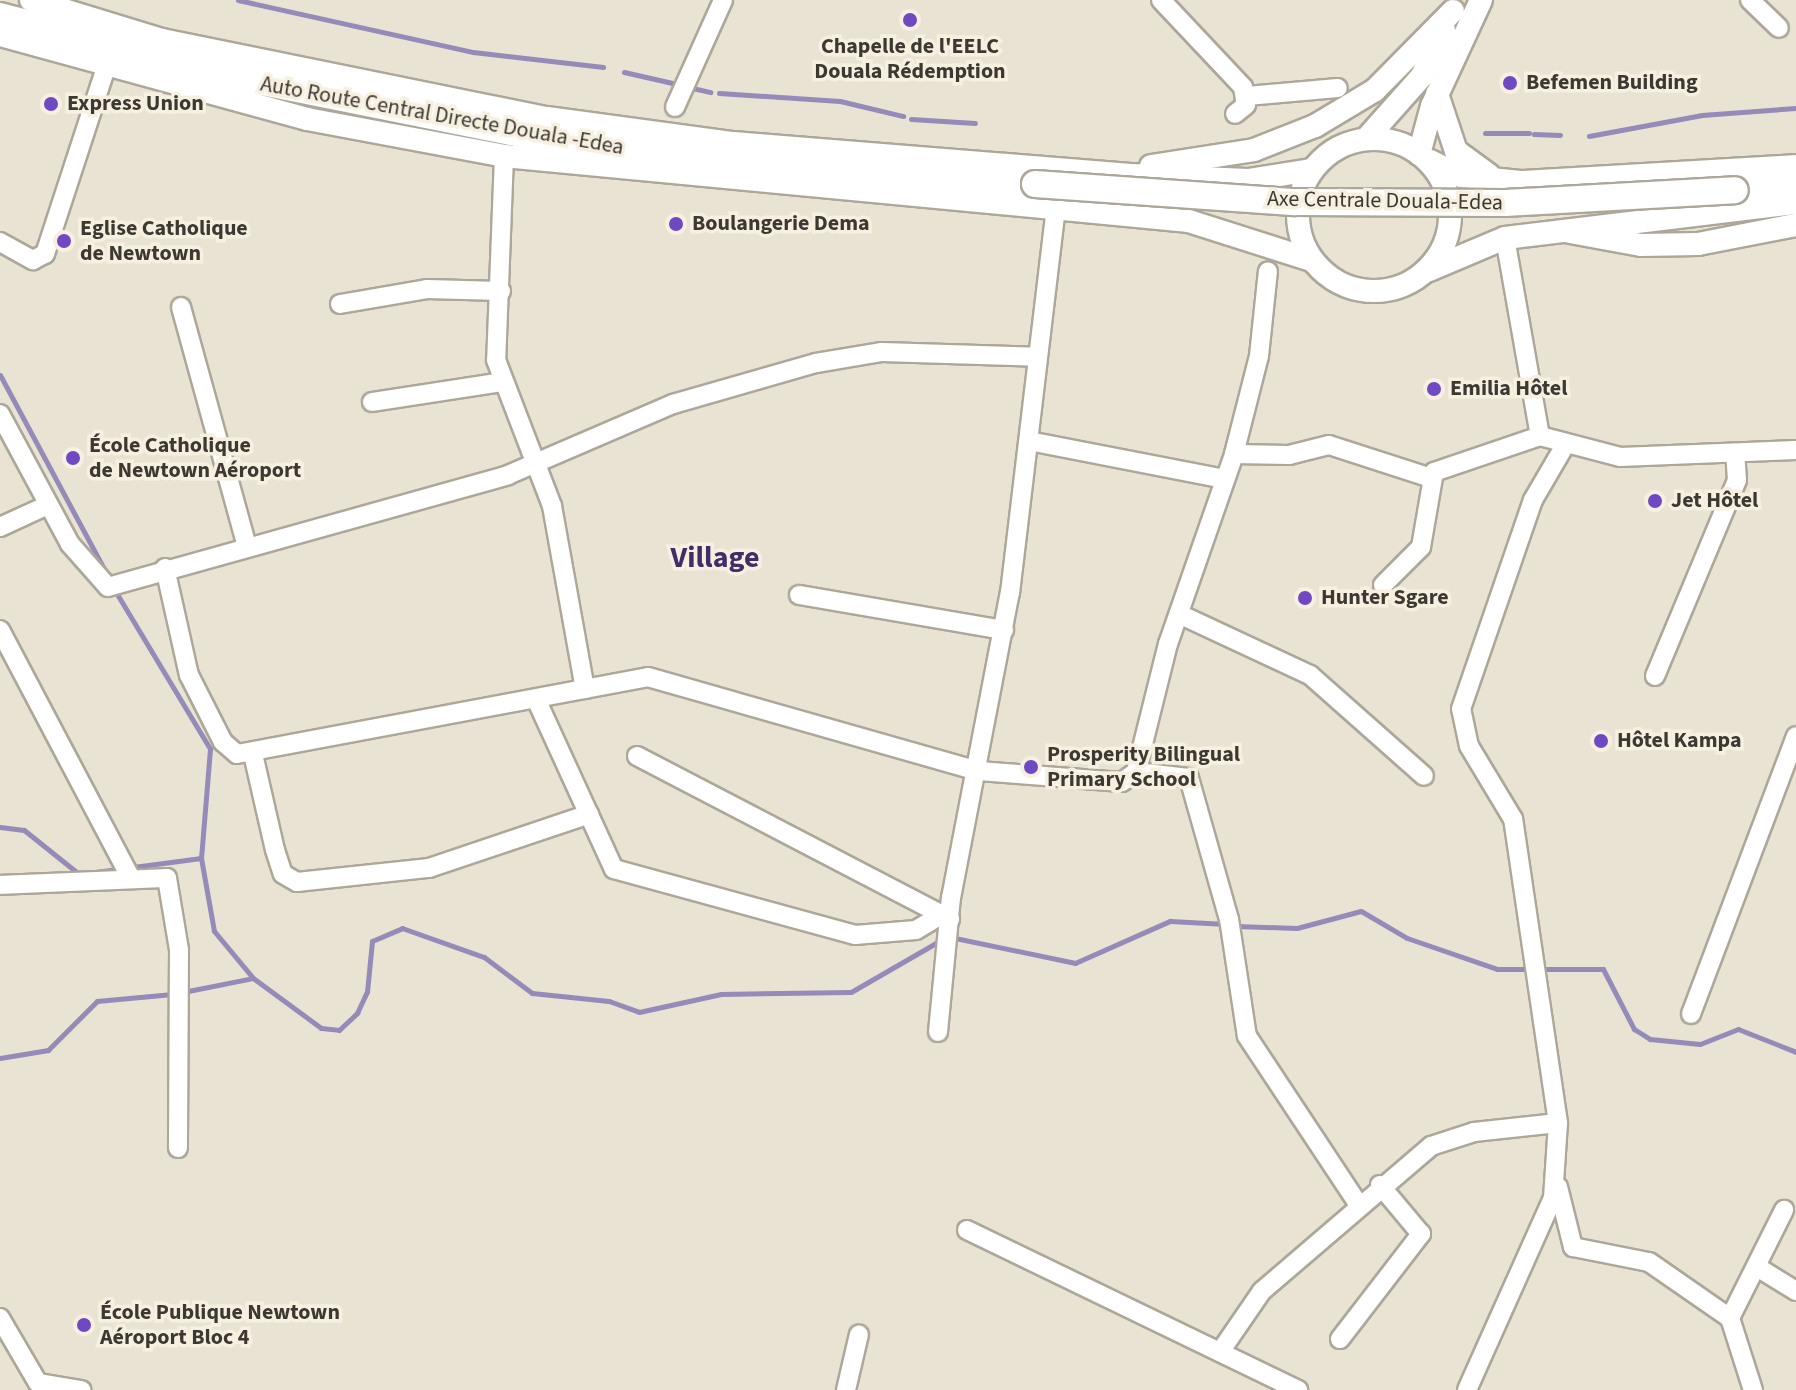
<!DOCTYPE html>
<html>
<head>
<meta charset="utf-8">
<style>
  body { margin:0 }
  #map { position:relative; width:1796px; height:1390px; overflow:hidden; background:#e9e3d3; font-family:"Source Sans 3",sans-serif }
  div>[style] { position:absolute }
  .stream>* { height:5px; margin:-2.5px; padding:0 2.5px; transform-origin:2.5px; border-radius:2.5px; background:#948bb9 }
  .roads { filter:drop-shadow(2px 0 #ada799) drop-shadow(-2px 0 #ada799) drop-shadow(0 2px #ada799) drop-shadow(0 -2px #ada799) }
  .minor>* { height:18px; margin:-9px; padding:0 9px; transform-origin:9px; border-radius:9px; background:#fff }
  .major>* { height:22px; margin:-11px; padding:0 11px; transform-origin:11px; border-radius:11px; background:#fff }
  .major>.ring { margin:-11px; padding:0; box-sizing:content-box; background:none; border:22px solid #fff; border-radius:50% }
  .highway>* { height:26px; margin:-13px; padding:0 13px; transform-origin:13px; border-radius:13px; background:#fff }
  .bridges { filter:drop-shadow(2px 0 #ada799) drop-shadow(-2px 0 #ada799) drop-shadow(0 2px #ada799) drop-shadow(0 -2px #ada799) }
  .highway-bridge>* { height:26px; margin:-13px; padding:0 13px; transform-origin:13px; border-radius:13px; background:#fff }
  .dots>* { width:22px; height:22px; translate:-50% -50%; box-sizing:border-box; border:4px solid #f7f0e1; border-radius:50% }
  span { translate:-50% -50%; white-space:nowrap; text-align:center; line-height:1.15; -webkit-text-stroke:7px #f7f0e1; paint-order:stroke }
  .poi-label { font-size:22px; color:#3c3933; font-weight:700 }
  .left { translate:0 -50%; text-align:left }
  .street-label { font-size:22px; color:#3c3933 }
  .district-label { font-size:30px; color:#3e2e69; font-weight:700 }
</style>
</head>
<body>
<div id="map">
  <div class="stream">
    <i style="left:238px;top:0;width:241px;rotate:12.5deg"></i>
    <i style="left:473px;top:52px;width:131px;rotate:6.6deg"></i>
    <i style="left:624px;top:72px;width:54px;rotate:12.8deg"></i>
    <i style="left:688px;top:87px;width:23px;rotate:13deg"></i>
    <i style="left:719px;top:93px;width:121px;rotate:3.8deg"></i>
    <i style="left:840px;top:101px;width:65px;rotate:13.4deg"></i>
    <i style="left:911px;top:119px;width:64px;rotate:3.6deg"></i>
    <i style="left:1485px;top:133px;width:44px"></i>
    <i style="left:1534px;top:134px;width:26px;rotate:2deg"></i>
    <i style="left:1589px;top:136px;width:115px;rotate:-10.5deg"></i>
    <i style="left:1702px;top:115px;width:94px;rotate:-4.3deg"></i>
    <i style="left:0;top:375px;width:225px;rotate:61.8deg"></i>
    <i style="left:114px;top:589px;width:187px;rotate:59deg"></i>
    <i style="left:210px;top:749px;width:109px;rotate:94.7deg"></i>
    <i style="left:201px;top:858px;width:74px;rotate:79.9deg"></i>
    <i style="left:214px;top:931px;width:61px;rotate:50.3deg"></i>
    <i style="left:253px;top:978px;width:84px;rotate:36.3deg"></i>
    <i style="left:321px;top:1028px;width:18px;rotate:6deg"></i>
    <i style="left:339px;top:1030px;width:25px;rotate:-43deg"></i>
    <i style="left:357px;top:1013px;width:23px;rotate:-65deg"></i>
    <i style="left:367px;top:992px;width:51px;rotate:-84.4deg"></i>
    <i style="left:372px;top:941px;width:33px;rotate:-23deg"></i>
    <i style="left:402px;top:928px;width:87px;rotate:19.5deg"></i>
    <i style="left:484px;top:957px;width:60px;rotate:36.9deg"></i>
    <i style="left:532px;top:993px;width:77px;rotate:5.9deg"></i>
    <i style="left:609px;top:1001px;width:32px;rotate:20deg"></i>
    <i style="left:639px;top:1012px;width:84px;rotate:-12.4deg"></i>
    <i style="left:721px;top:994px;width:130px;rotate:-0.9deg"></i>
    <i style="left:851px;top:992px;width:104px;rotate:-30deg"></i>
    <i style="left:0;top:827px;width:24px;rotate:7deg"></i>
    <i style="left:24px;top:830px;width:70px;rotate:38.7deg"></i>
    <i style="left:88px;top:873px;width:114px;rotate:-7.6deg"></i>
    <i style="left:1236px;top:926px;width:61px;rotate:1.9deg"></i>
    <i style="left:1297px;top:928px;width:66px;rotate:-14.9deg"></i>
    <i style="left:1361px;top:911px;width:53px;rotate:30.4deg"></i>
    <i style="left:1407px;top:938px;width:95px;rotate:19deg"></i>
    <i style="left:1497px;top:969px;width:106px"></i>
    <i style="left:1603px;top:969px;width:68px;rotate:62.7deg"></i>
    <i style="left:1634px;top:1029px;width:19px;rotate:32deg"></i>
    <i style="left:1650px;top:1039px;width:50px;rotate:5.7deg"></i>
    <i style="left:1700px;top:1044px;width:41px;rotate:-21.5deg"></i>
    <i style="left:1738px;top:1029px;width:62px;rotate:21.6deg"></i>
    <i style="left:950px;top:937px;width:128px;rotate:11.7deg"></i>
    <i style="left:1075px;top:963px;width:104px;rotate:-23.9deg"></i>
    <i style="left:1170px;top:921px;width:56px;rotate:3.1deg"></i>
    <i style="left:183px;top:992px;width:71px;rotate:-11.3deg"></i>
    <i style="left:0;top:1058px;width:49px;rotate:-9.5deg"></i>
    <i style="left:48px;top:1050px;width:69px;rotate:-45deg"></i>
    <i style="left:97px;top:1001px;width:76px;rotate:-5.3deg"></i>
  </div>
  <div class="roads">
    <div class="minor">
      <i style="left:1161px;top:0;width:120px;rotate:46.7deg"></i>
      <i style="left:1243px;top:87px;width:18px;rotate:81deg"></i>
      <i style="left:1246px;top:105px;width:14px;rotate:141deg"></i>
      <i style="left:1750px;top:0;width:40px;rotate:44deg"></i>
      <i style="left:1247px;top:96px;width:91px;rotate:-5deg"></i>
      <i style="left:675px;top:107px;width:117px;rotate:-65.8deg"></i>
      <i style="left:504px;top:156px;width:204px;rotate:92.2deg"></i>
      <i style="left:496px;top:360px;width:156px;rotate:69deg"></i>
      <i style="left:552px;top:506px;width:186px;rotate:79.8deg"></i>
      <i style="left:1505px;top:238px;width:201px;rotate:80deg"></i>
      <i style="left:0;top:242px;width:38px;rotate:29deg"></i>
      <i style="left:33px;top:260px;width:13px;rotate:-27deg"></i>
      <i style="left:45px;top:254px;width:197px;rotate:-71.9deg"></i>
      <i style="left:340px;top:304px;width:88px;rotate:-9.8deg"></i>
      <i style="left:427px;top:289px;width:74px;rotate:1.5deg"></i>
      <i style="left:181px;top:307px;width:249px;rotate:74.6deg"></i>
      <i style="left:372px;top:402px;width:132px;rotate:-8.7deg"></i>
      <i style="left:0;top:414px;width:148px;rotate:61.7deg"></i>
      <i style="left:70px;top:544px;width:57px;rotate:48.5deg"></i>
      <i style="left:108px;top:587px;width:415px;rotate:-15.6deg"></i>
      <i style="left:508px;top:475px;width:180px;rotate:-23.3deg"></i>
      <i style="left:673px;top:404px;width:149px;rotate:-16deg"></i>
      <i style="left:816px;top:363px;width:67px;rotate:-9.5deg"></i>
      <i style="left:882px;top:352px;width:155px;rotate:1.8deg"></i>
      <i style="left:1029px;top:441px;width:200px;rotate:11deg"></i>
      <i style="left:1234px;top:454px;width:55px;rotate:1deg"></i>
      <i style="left:1289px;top:455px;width:41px;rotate:-14deg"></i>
      <i style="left:1329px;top:445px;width:107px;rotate:17.9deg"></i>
      <i style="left:0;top:527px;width:53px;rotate:-24.6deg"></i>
      <i style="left:165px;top:568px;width:110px;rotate:77.4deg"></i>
      <i style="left:189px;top:675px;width:75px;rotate:63.1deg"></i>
      <i style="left:223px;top:742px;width:18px;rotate:41deg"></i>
      <i style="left:237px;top:754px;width:418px;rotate:-10.6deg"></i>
      <i style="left:648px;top:677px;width:344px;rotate:15.9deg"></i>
      <i style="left:979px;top:771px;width:143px;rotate:4.4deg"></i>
      <i style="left:1122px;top:782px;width:17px;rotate:-36deg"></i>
      <i style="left:1136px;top:772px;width:132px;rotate:-76deg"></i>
      <i style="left:1168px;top:644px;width:201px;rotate:-70.8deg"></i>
      <i style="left:1234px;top:454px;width:101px;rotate:-75.7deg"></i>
      <i style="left:1259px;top:356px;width:85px;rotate:-84deg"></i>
      <i style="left:1383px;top:585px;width:54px;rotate:-45deg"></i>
      <i style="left:1421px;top:547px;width:76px;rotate:-80.2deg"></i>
      <i style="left:1434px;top:472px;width:112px;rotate:-18.8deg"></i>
      <i style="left:1540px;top:436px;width:83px;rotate:14.7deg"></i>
      <i style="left:1620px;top:457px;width:176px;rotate:-2.3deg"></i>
      <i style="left:799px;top:595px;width:208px;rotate:9.7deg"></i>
      <i style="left:1179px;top:614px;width:145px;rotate:25deg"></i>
      <i style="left:1310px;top:675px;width:152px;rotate:41.5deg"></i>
      <i style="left:0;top:630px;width:280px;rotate:62.2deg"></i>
      <i style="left:1655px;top:676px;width:212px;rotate:-67.3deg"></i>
      <i style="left:1737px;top:480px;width:26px;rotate:-94deg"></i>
      <i style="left:536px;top:699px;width:187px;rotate:65.4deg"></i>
      <i style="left:614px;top:869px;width:250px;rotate:15.3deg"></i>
      <i style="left:855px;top:935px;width:61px;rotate:-4.7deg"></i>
      <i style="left:916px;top:930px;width:29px;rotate:-31deg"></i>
      <i style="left:253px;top:754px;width:98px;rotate:77.1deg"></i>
      <i style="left:275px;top:850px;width:25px;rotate:72deg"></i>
      <i style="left:283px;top:874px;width:16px;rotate:30deg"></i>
      <i style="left:297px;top:882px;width:133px;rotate:-6.1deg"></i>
      <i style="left:429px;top:868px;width:169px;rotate:-18.6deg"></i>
      <i style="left:637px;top:756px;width:353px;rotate:27.5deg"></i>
      <i style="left:1136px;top:772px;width:53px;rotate:6.5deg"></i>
      <i style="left:1189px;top:778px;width:147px;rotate:74.2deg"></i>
      <i style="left:1229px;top:919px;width:118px;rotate:81.3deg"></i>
      <i style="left:1247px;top:1036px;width:201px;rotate:56.5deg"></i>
      <i style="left:0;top:885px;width:167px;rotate:-2.4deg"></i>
      <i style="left:167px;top:878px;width:73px;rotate:80.5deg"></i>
      <i style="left:179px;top:950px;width:198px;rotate:90.3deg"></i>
      <i style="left:1691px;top:1014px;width:297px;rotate:-69.3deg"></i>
      <i style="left:938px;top:1032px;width:135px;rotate:-84.5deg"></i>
      <i style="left:951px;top:898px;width:311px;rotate:-79.1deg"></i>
      <i style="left:1010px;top:593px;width:386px;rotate:-83.2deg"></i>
      <i style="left:1558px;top:1187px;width:62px;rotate:76deg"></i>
      <i style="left:1573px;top:1247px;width:77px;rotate:11.2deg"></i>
      <i style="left:1649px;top:1262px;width:98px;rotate:34.7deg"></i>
      <i style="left:1730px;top:1318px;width:76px;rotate:72.3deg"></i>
      <i style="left:967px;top:1230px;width:368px;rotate:25.8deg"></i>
      <i style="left:1757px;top:1267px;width:46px;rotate:31.6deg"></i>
      <i style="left:0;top:1318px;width:75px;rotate:59.7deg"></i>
      <i style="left:38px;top:1383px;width:44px;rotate:9.2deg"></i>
      <i style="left:1730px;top:1318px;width:121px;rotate:-63.4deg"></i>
      <i style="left:1340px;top:1339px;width:133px;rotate:-52.4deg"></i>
      <i style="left:1421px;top:1234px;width:64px;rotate:-129.9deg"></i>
      <i style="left:1220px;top:1352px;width:74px;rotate:-55.5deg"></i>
      <i style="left:1262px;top:1291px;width:223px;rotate:-40.6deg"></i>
      <i style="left:1431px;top:1146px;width:45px;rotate:-18deg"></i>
      <i style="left:1474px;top:1132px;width:84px;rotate:-6.1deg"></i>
      <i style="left:846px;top:1390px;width:57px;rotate:-76.9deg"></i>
      <i style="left:1467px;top:1390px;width:210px;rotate:-65.9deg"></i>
      <i style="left:1553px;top:1198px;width:75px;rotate:-86.2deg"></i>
      <i style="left:1558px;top:1123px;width:307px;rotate:-98.4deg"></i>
      <i style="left:1513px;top:819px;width:85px;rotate:-121.1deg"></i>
      <i style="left:1469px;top:746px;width:38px;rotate:-102deg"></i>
      <i style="left:1461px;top:709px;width:221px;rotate:-71deg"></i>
      <i style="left:1533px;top:500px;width:61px;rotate:-59.7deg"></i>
    </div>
    <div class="major">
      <i style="left:31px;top:0;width:137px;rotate:17deg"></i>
      <i style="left:162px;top:40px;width:393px;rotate:11.5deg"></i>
      <i style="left:547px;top:118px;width:188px;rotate:7.7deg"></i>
      <i style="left:733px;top:143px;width:399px;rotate:4.6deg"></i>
      <i style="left:1131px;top:175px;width:117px;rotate:2.4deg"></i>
      <i style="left:1248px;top:180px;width:65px;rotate:-8.9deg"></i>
      <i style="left:0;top:35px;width:318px;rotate:15.3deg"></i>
      <i style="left:307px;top:119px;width:200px;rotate:10.6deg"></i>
      <i style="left:504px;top:156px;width:688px;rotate:5.42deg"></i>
      <i style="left:1189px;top:221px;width:128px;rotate:17.7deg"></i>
      <i style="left:1437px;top:94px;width:60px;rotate:71.6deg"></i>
      <i style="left:1456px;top:151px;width:41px;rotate:36deg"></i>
      <i class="ring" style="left:1298px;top:139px;width:130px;height:130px"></i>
      <i style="left:1366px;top:139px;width:84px;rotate:-48.4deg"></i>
      <i style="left:1422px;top:76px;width:51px;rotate:-64.4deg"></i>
      <i style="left:1419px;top:154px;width:50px;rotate:-74.8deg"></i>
      <i style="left:1432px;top:106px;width:117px;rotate:-65.2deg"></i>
      <i style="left:1430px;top:161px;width:34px;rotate:26deg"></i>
      <i style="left:1461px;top:176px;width:60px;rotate:5.7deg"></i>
      <i style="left:1521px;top:182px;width:275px;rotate:-3.3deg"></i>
      <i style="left:1151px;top:166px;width:104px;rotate:-8.8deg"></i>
      <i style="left:1254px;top:150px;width:66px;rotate:-21.5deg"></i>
      <i style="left:1315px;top:126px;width:70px;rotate:-31deg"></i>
      <i style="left:1375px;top:90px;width:111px;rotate:-45.4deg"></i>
      <i style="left:1570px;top:232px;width:72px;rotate:10.4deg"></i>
      <i style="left:1641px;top:245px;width:57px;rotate:-1deg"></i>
      <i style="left:1698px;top:244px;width:100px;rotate:-11deg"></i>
      <i style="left:1429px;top:270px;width:82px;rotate:-22.8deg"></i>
      <i style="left:1505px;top:238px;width:293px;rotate:-6.9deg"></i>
    </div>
    <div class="highway">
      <i style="left:0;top:16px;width:220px;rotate:14.7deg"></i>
      <i style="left:213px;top:72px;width:344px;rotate:11.4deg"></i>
      <i style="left:550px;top:140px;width:487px;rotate:5.2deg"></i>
      <i style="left:1735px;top:190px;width:61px;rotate:-3.8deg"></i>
    </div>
  </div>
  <div class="bridges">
    <div class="highway-bridge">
      <i style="left:1035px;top:184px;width:261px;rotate:4deg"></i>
      <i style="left:1295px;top:202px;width:210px;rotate:0.3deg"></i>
      <i style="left:1505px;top:203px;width:230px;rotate:-3.2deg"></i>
    </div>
  </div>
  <div class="dots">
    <i style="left:910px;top:20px;background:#6f49c2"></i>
    <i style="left:1510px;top:83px;background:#6f49c2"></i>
    <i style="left:51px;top:104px;background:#6f49c2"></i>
    <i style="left:676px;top:224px;background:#6f49c2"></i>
    <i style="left:64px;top:241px;background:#6f49c2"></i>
    <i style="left:1434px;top:389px;background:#6f49c2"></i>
    <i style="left:73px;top:458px;background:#6f49c2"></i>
    <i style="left:1655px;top:501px;background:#6f49c2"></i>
    <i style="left:1305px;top:598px;background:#6f49c2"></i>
    <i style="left:1601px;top:741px;background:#6f49c2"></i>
    <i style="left:1031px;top:767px;background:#6f49c2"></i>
    <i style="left:84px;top:1325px;background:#6f49c2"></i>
  </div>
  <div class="poi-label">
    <span style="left:910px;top:59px">Chapelle de l'EELC<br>Douala Rédemption</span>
    <span class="left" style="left:1526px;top:83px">Befemen Building</span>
    <span class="left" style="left:67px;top:104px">Express Union</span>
    <span class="left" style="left:692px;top:224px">Boulangerie Dema</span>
    <span class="left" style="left:80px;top:241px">Eglise Catholique<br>de Newtown</span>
    <span class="left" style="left:1450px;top:389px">Emilia Hôtel</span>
    <span class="left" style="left:89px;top:458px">École Catholique<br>de Newtown Aéroport</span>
    <span class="left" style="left:1671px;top:501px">Jet Hôtel</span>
    <span class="left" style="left:1321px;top:598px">Hunter Sgare</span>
    <span class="left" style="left:1617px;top:741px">Hôtel Kampa</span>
    <span class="left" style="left:1047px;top:767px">Prosperity Bilingual<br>Primary School</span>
    <span class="left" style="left:100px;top:1325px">École Publique Newtown<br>Aéroport Bloc 4</span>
  </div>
  <div class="street-label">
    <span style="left:442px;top:116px;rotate:10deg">Auto Route Central Directe Douala -Edea</span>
    <span style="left:1385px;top:201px;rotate:1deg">Axe Centrale Douala-Edea</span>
  </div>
  <div class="district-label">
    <span style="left:715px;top:558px">Village</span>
  </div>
</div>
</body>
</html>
